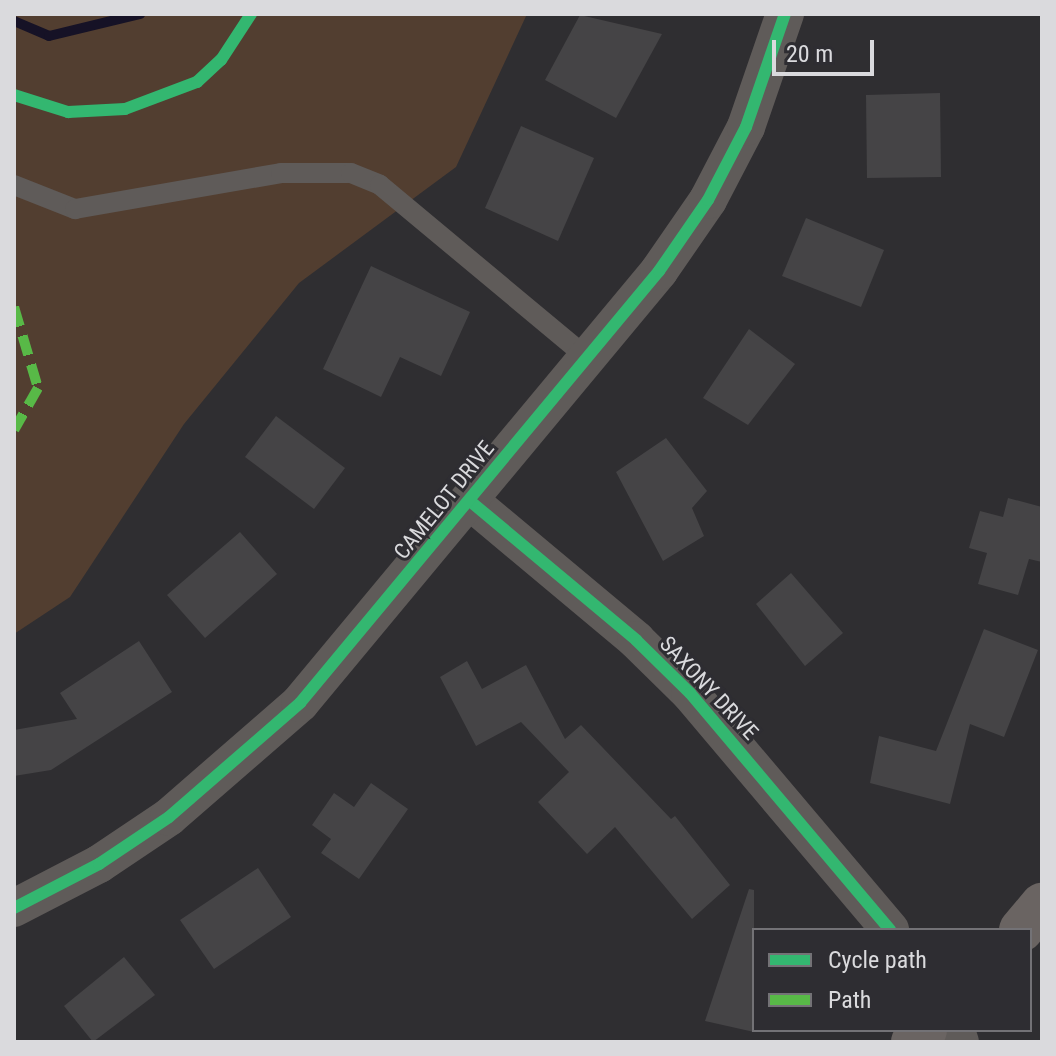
<!DOCTYPE html>
<html>
<head>
<meta charset="utf-8">
<style>
  body { margin:0 }
  #map { position:relative; width:1056px; height:1056px; overflow:hidden; background:#2f2e31; font-family:"Roboto Condensed",sans-serif }
  div>[style] { position:absolute }
  .green>* { inset:0; background:#523e30 }
  .stream>* { height:10px; margin:-5px; padding:0 5px; transform-origin:5px; border-radius:5px; background:#161226 }
  .building>* { inset:0; background:#454446 }
  .lane>* { height:20px; margin:-10px; padding:0 10px; transform-origin:10px; border-radius:10px; background:#5f5b59 }
  .street>* { height:38px; margin:-19px; padding:0 19px; transform-origin:19px; border-radius:19px; background:#5f5b59 }
  .secondary>* { height:44px; margin:-22px; padding:0 22px; transform-origin:22px; border-radius:22px; background:#6a6462 }
  .quiet>* { height:10px; margin-top:-5px; transform-origin:0; background:repeating-linear-gradient(90deg,#58b947 0 20px,transparent 0 30px) }
  .cycleway>* { height:12px; margin:-6px; padding:0 6px; transform-origin:6px; border-radius:6px; background:#33b770 }
  span { translate:-50% -50%; white-space:nowrap; text-align:center; line-height:1.15; -webkit-text-stroke:6px #2e2d32; paint-order:stroke }
  .street-label { font-size:22px; color:#dadadd }
  .frame { position:absolute; inset:0; border:16px solid #dadadd; pointer-events:none }
  .legend { position:absolute; left:752px; top:928px; width:280px; height:104px; box-sizing:border-box; background:#2e2d32; border:2px solid #737276; margin:0; padding:10px 14px; list-style:none; font-size:24px; color:#dadadd }
  .legend li { display:flex; align-items:center; gap:16px; height:40px }
  .legend b { width:40px; border:2px solid #737276 }
  .scale { position:absolute; left:772px; top:40px; width:102px; height:36px; box-sizing:border-box; border:4px solid #dadadd; border-top:0; padding-left:10px; font-size:24px; line-height:28px; white-space:nowrap; color:#dadadd; -webkit-text-stroke:6px #2e2d32; paint-order:stroke }
</style>
</head>
<body>
<div id="map">
  <div class="green">
    <i style="clip-path:polygon(14px 14px,527px 14px,456px 167px,299px 283px,184px 424px,70px 597px,14px 634px)"></i>
  </div>
  <div class="stream">
    <i style="left:14px;top:21px;width:38px;rotate:23deg"></i>
    <i style="left:49px;top:36px;width:94px;rotate:-13.6deg"></i>
  </div>
  <div class="building">
    <i style="clip-path:polygon(580px 15px,662px 34px,616px 118px,545px 80px)"></i>
    <i style="clip-path:polygon(940px 93px,941px 177px,867px 178px,866px 95px)"></i>
    <i style="clip-path:polygon(521px 126px,594px 158px,558px 241px,485px 208px)"></i>
    <i style="clip-path:polygon(806px 218px,884px 250px,861px 307px,782px 276px)"></i>
    <i style="clip-path:polygon(371px 266px,470px 312px,441px 376px,400px 357px,381px 397px,323px 369px)"></i>
    <i style="clip-path:polygon(749px 329px,795px 364px,748px 425px,703px 398px)"></i>
    <i style="clip-path:polygon(276px 416px,345px 468px,314px 509px,245px 457px)"></i>
    <i style="clip-path:polygon(666px 438px,707px 491px,692px 508px,704px 536px,663px 561px,616px 472px)"></i>
    <i style="clip-path:polygon(1008px 498px,1042px 507px,1042px 562px,1029px 559px,1018px 595px,978px 584px,987px 553px,969px 548px,980px 511px,1003px 517px)"></i>
    <i style="clip-path:polygon(240px 532px,277px 574px,205px 638px,167px 595px)"></i>
    <i style="clip-path:polygon(791px 573px,843px 633px,805px 666px,756px 604px)"></i>
    <i style="clip-path:polygon(984px 629px,1038px 650px,1004px 737px,970px 724px,950px 804px,870px 783px,879px 736px,936px 751px)"></i>
    <i style="clip-path:polygon(139px 641px,172px 692px,51px 770px,14px 776px,14px 730px,77px 719px,60px 693px)"></i>
    <i style="clip-path:polygon(467px 661px,482px 689px,526px 665px,565px 739px,581px 725px,671px 819px,675px 816px,730px 885px,692px 919px,615px 827px,587px 854px,538px 802px,569px 772px,521px 722px,476px 746px,440px 677px)"></i>
    <i style="clip-path:polygon(371px 783px,408px 809px,359px 879px,321px 853px,331px 839px,312px 825px,334px 793px,354px 807px)"></i>
    <i style="clip-path:polygon(258px 868px,291px 917px,214px 969px,180px 920px)"></i>
    <i style="clip-path:polygon(749px 889px,754px 890px,754px 1032px,705px 1021px)"></i>
    <i style="clip-path:polygon(124px 957px,155px 995px,93px 1042px,64px 1006px)"></i>
  </div>
  <div class="lane">
    <i style="left:14px;top:185px;width:66px;rotate:21.5deg"></i>
    <i style="left:75px;top:209px;width:209px;rotate:-9.9deg"></i>
    <i style="left:281px;top:173px;width:70px"></i>
    <i style="left:351px;top:173px;width:31px;rotate:22deg"></i>
    <i style="left:380px;top:185px;width:271px;rotate:39.8deg"></i>
  </div>
  <div class="street">
    <i style="left:470px;top:501px;width:217px;rotate:39.9deg"></i>
    <i style="left:636px;top:640px;width:76px;rotate:44.5deg"></i>
    <i style="left:690px;top:693px;width:310px;rotate:49.8deg"></i>
    <i style="left:14px;top:908px;width:96px;rotate:-27.4deg"></i>
    <i style="left:99px;top:864px;width:84px;rotate:-33.9deg"></i>
    <i style="left:169px;top:817px;width:174px;rotate:-41deg"></i>
    <i style="left:300px;top:703px;width:562px;rotate:-50.27deg"></i>
    <i style="left:659px;top:271px;width:86px;rotate:-55.4deg"></i>
    <i style="left:708px;top:200px;width:82px;rotate:-62.5deg"></i>
    <i style="left:746px;top:127px;width:120px;rotate:-71deg"></i>
    <i style="left:956px;top:1030px;width:13px;rotate:72deg"></i>
  </div>
  <div class="secondary">
    <i style="left:1021px;top:930px;width:33px;rotate:-50deg"></i>
    <i style="left:913px;top:1042px;width:17px;rotate:-45deg"></i>
  </div>
  <div class="quiet">
    <i style="left:14px;top:307px;width:84px;rotate:73.5deg"></i>
    <i style="left:38px;top:388px;width:48px;rotate:119.7deg"></i>
  </div>
  <div class="cycleway">
    <i style="left:14px;top:95px;width:57px;rotate:17.5deg"></i>
    <i style="left:68px;top:112px;width:57px;rotate:-3deg"></i>
    <i style="left:125px;top:109px;width:77px;rotate:-20.6deg"></i>
    <i style="left:197px;top:82px;width:33px;rotate:-43deg"></i>
    <i style="left:221px;top:60px;width:55px;rotate:-56.9deg"></i>
    <i style="left:470px;top:501px;width:217px;rotate:39.9deg"></i>
    <i style="left:636px;top:640px;width:76px;rotate:44.5deg"></i>
    <i style="left:690px;top:693px;width:310px;rotate:49.8deg"></i>
    <i style="left:14px;top:908px;width:96px;rotate:-27.4deg"></i>
    <i style="left:99px;top:864px;width:84px;rotate:-33.9deg"></i>
    <i style="left:169px;top:817px;width:174px;rotate:-41deg"></i>
    <i style="left:300px;top:703px;width:562px;rotate:-50.27deg"></i>
    <i style="left:659px;top:271px;width:86px;rotate:-55.4deg"></i>
    <i style="left:708px;top:200px;width:82px;rotate:-62.5deg"></i>
    <i style="left:746px;top:127px;width:120px;rotate:-71deg"></i>
  </div>
  <div class="street-label">
    <span style="left:444px;top:500px;rotate:-51deg">CAMELOT DRIVE</span>
    <span style="left:709px;top:688px;rotate:47deg">SAXONY DRIVE</span>
  </div>
  <div class="frame"></div>
  <ul class="legend">
  <li><b style="height:10px;background:#33b770"></b>Cycle path</li>
  <li><b style="height:10px;background:#58b947"></b>Path</li>
  </ul>
  <div class="scale">20 m</div>
</div>
</body>
</html>
